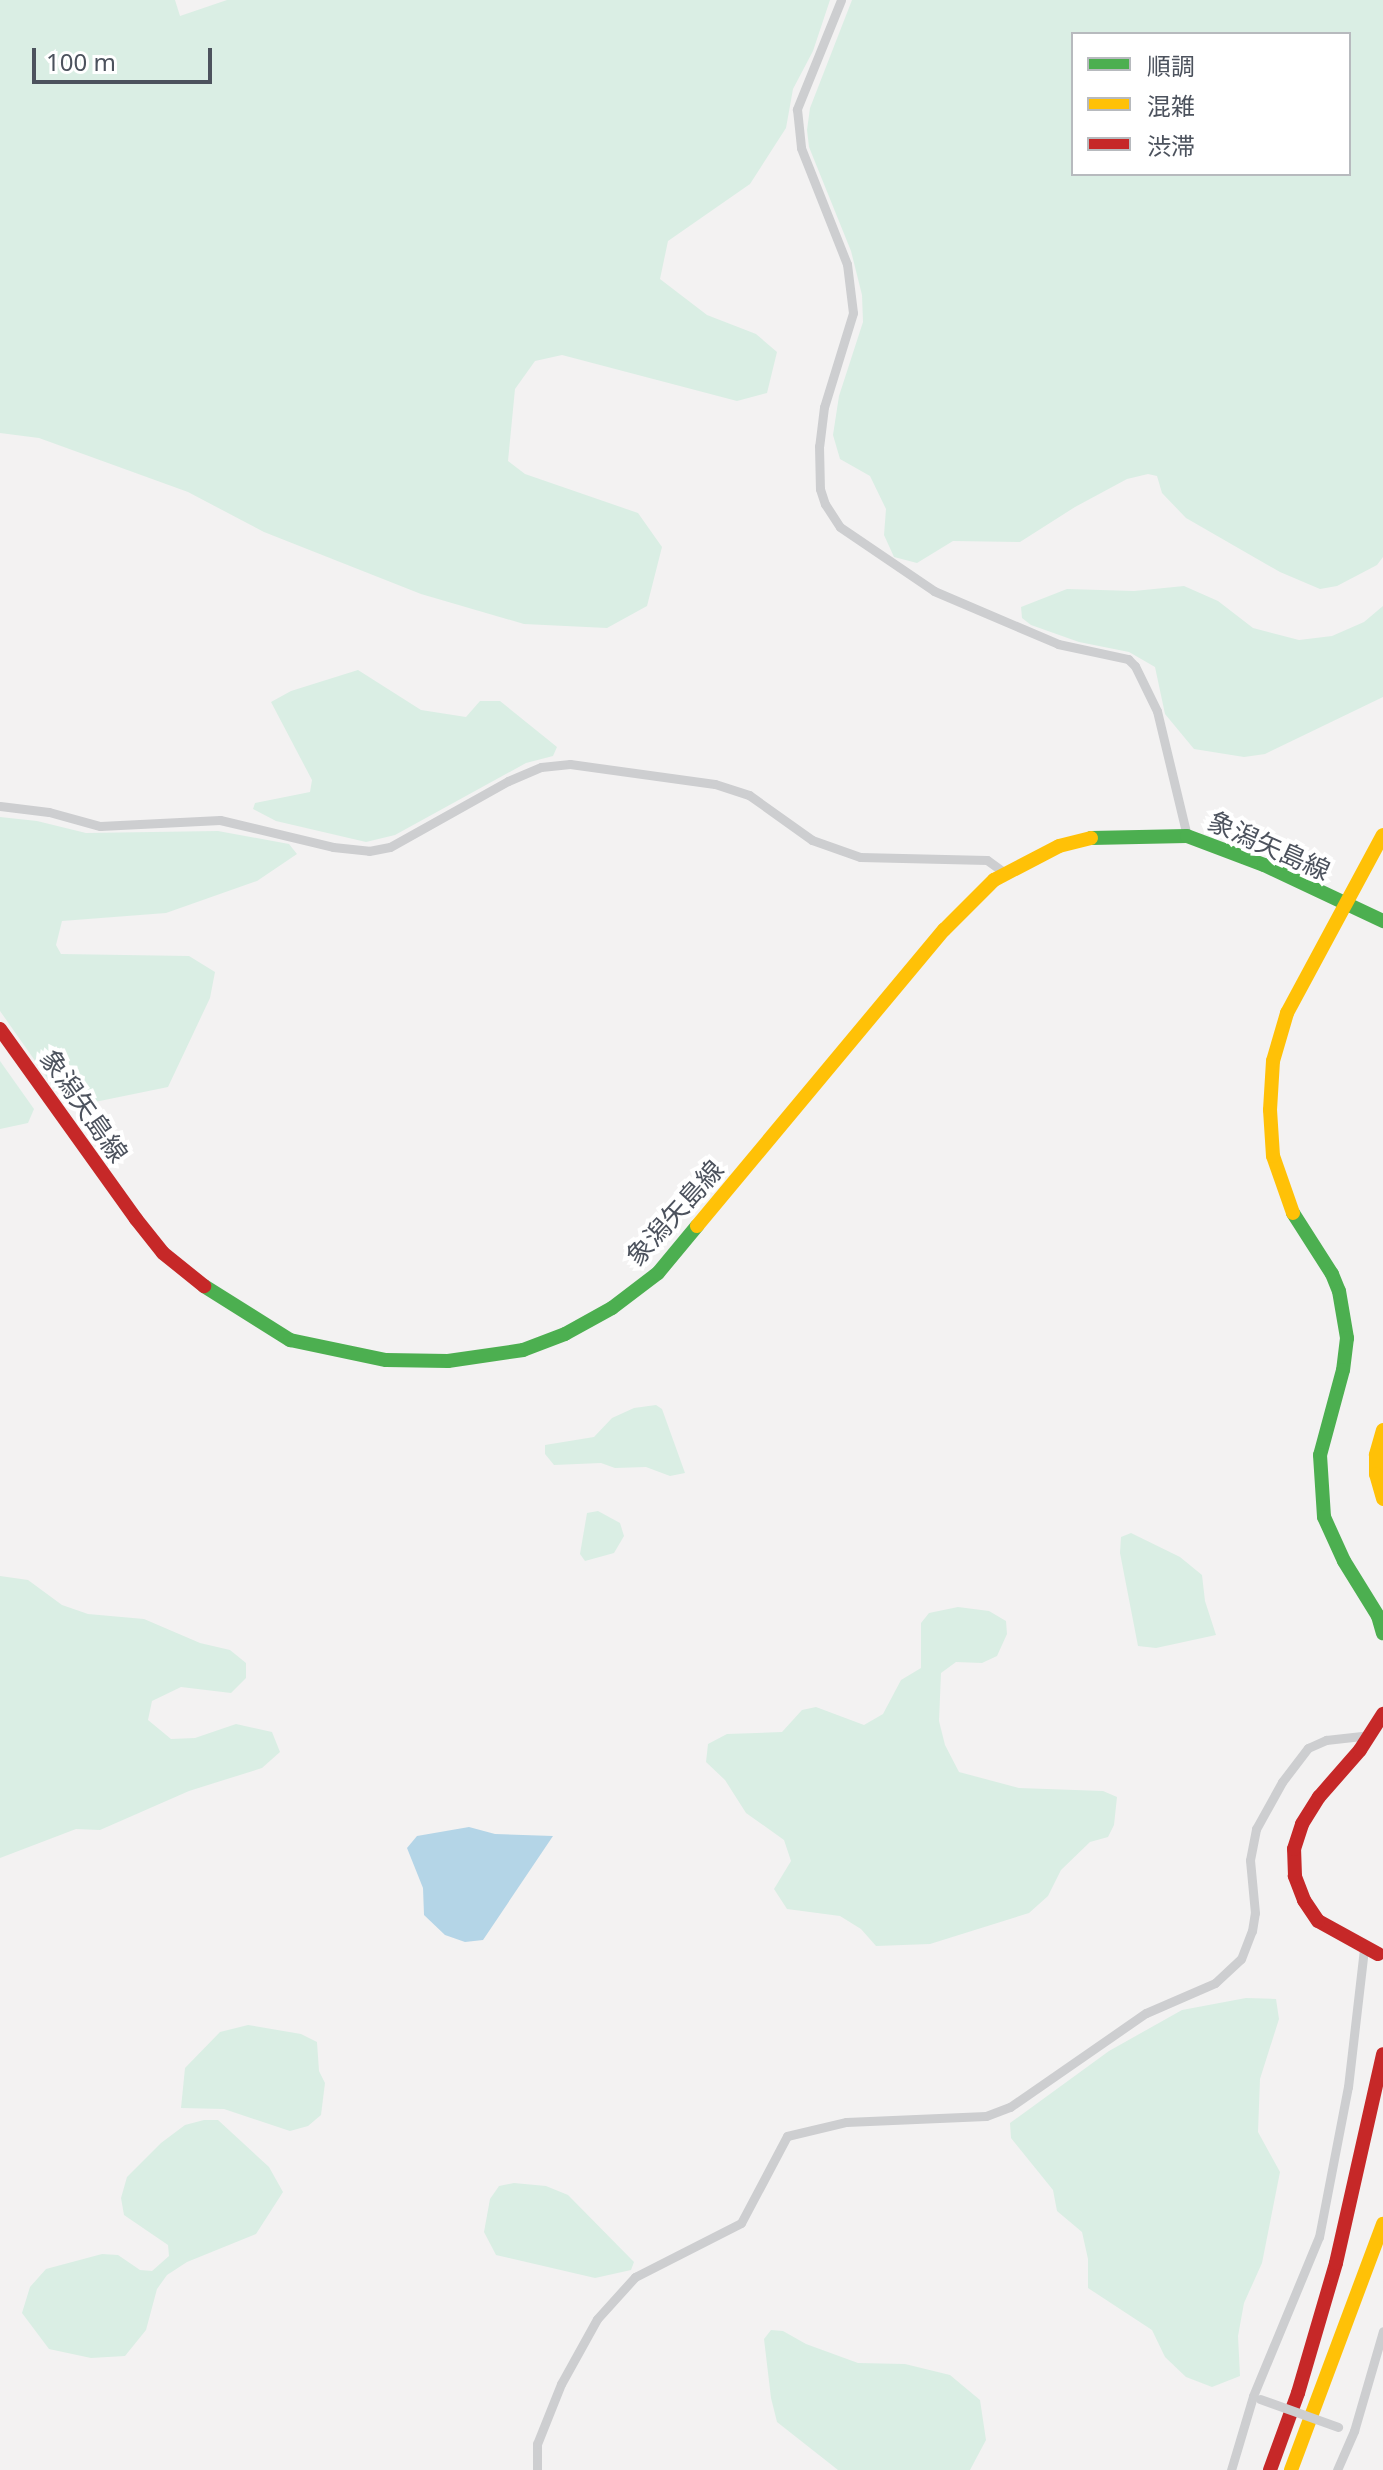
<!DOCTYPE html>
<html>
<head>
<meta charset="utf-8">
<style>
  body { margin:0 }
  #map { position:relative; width:1383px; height:2470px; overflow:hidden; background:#f3f2f2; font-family:"Noto Sans","Noto Sans JP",sans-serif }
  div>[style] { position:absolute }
  .green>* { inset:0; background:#daeee4 }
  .water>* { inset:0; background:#b4d5e7 }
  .street>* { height:9px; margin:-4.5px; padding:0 4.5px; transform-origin:4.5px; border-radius:4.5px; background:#cdced0 }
  .fast>* { height:14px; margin:-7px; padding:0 7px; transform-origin:7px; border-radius:7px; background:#4caf50 }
  .slow>* { height:14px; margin:-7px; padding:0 7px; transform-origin:7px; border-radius:7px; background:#ffc107 }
  .jam>* { height:14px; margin:-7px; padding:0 7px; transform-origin:7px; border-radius:7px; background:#c62828 }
  .street-bridge>* { height:9px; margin:-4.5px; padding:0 4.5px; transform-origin:4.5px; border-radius:4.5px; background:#cdced0 }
  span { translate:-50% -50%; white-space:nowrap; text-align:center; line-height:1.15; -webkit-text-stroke:8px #fff; paint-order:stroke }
  .street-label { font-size:26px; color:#4c525d }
  .legend { position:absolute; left:1071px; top:32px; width:280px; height:144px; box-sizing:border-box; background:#fff; border:2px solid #b7babe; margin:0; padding:10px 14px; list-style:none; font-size:24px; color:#4c525d }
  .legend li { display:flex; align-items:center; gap:16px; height:40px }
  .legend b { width:40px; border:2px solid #b7babe }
  .scale { position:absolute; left:32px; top:48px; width:180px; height:36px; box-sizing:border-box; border:4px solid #4c525d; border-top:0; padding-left:10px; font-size:24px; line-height:28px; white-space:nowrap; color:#4c525d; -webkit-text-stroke:6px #fff; paint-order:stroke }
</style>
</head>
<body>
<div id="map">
  <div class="green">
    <i style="clip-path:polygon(0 0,175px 0,180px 16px,227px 0,830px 0,813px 51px,793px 89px,786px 128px,750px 184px,668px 241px,660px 279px,707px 315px,756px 334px,777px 352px,767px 393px,737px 401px,562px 355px,535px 361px,515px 389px,508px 461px,525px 474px,638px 513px,662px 547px,647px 606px,607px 628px,524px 624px,421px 594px,264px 532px,188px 492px,39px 438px,0 433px)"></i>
    <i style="clip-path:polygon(evenodd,852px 0,1383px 0,1383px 557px,1377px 565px,1337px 586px,1320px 589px,1280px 572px,1186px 518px,1162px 493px,1157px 476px,1148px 474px,1127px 479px,1075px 507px,1020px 542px,953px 541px,917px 563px,894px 557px,884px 535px,886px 509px,870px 476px,840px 459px,833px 435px,839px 396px,863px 322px,862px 295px,851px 251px,809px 147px,807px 130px,810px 108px,852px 0,1073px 34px,1349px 34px,1349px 174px,1073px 174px,1073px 34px)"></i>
    <i style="clip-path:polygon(1184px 586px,1218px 601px,1253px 628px,1299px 640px,1332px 636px,1364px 622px,1383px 606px,1383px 697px,1265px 754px,1244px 757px,1194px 749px,1165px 714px,1155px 667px,1129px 652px,1079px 642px,1031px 625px,1022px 618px,1021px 607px,1067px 589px,1134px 591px)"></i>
    <i style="clip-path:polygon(358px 670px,421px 710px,466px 717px,480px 701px,500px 701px,557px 747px,553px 756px,526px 763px,395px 835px,366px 842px,276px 821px,253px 809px,255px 803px,310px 792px,312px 780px,271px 702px,291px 691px)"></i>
    <i style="clip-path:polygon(0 817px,37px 821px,86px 833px,218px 831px,289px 844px,297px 854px,257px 881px,166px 913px,62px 921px,56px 945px,61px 954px,189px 956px,215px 972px,210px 998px,168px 1087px,85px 1104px,57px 1092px,0 1011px)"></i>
    <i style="clip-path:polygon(0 1061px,34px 1109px,28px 1123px,0 1129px)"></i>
    <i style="clip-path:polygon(656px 1405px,662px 1409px,685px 1473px,670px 1476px,646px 1467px,615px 1468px,601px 1463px,554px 1465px,545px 1454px,545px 1445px,594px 1437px,612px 1418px,634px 1408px)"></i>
    <i style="clip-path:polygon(598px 1511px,620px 1523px,624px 1536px,614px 1553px,585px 1561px,580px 1554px,587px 1513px)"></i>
    <i style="clip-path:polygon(1131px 1533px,1180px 1557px,1202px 1575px,1205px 1601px,1216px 1635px,1156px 1648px,1138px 1646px,1120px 1553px,1121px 1537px)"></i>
    <i style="clip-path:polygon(0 1576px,28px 1580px,62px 1605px,88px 1614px,144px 1619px,200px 1643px,230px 1650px,246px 1663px,246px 1678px,231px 1693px,181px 1687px,152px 1701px,148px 1720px,171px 1739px,195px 1738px,236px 1724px,272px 1732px,280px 1752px,262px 1768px,189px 1791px,100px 1830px,76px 1829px,0 1858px)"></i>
    <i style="clip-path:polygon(958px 1607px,989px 1611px,1006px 1621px,1007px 1634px,997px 1656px,982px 1663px,956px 1662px,941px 1673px,939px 1721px,945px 1745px,959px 1772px,1019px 1788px,1103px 1791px,1117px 1797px,1114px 1825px,1108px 1837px,1090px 1842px,1061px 1870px,1048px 1896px,1029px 1913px,930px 1944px,876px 1946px,861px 1929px,840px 1916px,787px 1909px,774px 1889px,791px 1861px,784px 1840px,746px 1813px,725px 1780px,706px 1762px,708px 1744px,727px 1734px,782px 1732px,802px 1710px,816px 1707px,864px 1725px,883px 1714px,901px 1680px,921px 1668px,921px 1623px,929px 1613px)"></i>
    <i style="clip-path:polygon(1246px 1998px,1276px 1999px,1279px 2019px,1260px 2079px,1258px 2132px,1280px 2172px,1262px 2263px,1244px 2303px,1238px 2336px,1240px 2376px,1212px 2387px,1186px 2377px,1165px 2357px,1152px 2330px,1088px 2288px,1088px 2259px,1082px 2232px,1057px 2211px,1053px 2190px,1011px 2138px,1010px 2123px,1109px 2051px,1182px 2010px)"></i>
    <i style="clip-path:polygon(248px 2025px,301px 2034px,317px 2042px,319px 2071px,325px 2083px,321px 2115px,308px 2126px,290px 2131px,224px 2109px,181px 2108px,185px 2068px,220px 2032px)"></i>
    <i style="clip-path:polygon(204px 2120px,218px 2120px,269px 2167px,283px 2192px,256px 2234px,187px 2262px,167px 2275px,157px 2289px,146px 2330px,125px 2356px,91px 2358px,49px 2349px,22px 2313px,30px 2287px,46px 2269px,102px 2254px,118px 2255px,140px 2270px,152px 2271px,169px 2256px,168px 2245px,124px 2215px,121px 2198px,127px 2177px,161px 2143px,185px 2125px)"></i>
    <i style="clip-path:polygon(514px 2183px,546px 2186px,568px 2195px,634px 2262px,631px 2270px,595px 2278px,496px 2255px,484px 2232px,490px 2199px,499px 2186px)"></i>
    <i style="clip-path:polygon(771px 2330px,783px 2331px,806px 2344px,858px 2363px,905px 2364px,950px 2375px,980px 2400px,986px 2440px,970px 2470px,838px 2470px,777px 2422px,771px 2398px,764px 2339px)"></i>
  </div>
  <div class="water">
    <i style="clip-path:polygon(469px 1827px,495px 1834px,553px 1836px,483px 1940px,465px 1942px,445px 1935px,424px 1915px,423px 1888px,407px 1848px,417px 1836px)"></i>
  </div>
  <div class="street">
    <i style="left:841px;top:0;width:118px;rotate:112deg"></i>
    <i style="left:797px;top:109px;width:39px;rotate:84deg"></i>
    <i style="left:801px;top:148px;width:125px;rotate:68.4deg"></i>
    <i style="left:847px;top:264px;width:49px;rotate:83deg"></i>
    <i style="left:853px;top:313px;width:98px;rotate:107.1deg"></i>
    <i style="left:824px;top:407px;width:39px;rotate:97deg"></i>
    <i style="left:819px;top:446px;width:43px;rotate:88.7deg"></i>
    <i style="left:820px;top:489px;width:16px;rotate:72deg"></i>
    <i style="left:825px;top:504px;width:27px;rotate:57deg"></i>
    <i style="left:840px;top:527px;width:114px;rotate:34.2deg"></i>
    <i style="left:934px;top:591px;width:135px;rotate:23.1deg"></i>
    <i style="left:1058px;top:644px;width:72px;rotate:12.1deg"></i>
    <i style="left:1128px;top:659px;width:10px;rotate:45deg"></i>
    <i style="left:1135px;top:666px;width:50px;rotate:63.9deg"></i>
    <i style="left:1157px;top:711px;width:129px;rotate:76.5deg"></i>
    <i style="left:0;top:806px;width:49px;rotate:7deg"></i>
    <i style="left:49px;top:812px;width:53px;rotate:15.4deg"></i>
    <i style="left:100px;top:826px;width:120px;rotate:-2.9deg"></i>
    <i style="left:220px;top:820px;width:116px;rotate:13.4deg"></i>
    <i style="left:333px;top:847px;width:36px;rotate:6deg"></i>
    <i style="left:369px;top:851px;width:21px;rotate:-11deg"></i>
    <i style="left:390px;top:847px;width:135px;rotate:-29.2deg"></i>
    <i style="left:508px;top:781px;width:36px;rotate:-23deg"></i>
    <i style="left:541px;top:767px;width:29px;rotate:-6deg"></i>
    <i style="left:570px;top:764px;width:146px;rotate:7.9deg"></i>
    <i style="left:715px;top:784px;width:36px;rotate:18deg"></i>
    <i style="left:749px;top:795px;width:77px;rotate:35.5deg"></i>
    <i style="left:812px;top:840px;width:51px;rotate:19.5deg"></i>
    <i style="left:860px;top:857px;width:127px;rotate:1.4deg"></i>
    <i style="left:987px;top:860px;width:22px;rotate:36deg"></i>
    <i style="left:537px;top:2470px;width:26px;rotate:-90deg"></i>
    <i style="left:537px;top:2444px;width:65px;rotate:-68.2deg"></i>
    <i style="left:561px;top:2384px;width:74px;rotate:-61deg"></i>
    <i style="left:597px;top:2319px;width:57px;rotate:-47.9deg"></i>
    <i style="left:635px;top:2277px;width:119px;rotate:-27deg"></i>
    <i style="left:741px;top:2223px;width:98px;rotate:-62.1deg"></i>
    <i style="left:787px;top:2136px;width:61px;rotate:-13.3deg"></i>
    <i style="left:846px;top:2122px;width:140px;rotate:-2.5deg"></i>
    <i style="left:986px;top:2116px;width:26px;rotate:-21deg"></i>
    <i style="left:1010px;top:2107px;width:165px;rotate:-34.7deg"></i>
    <i style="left:1146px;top:2013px;width:75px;rotate:-23.5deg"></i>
    <i style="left:1215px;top:1983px;width:35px;rotate:-43deg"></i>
    <i style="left:1241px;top:1959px;width:30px;rotate:-69deg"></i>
    <i style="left:1252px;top:1931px;width:18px;rotate:-81deg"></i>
    <i style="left:1255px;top:1913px;width:53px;rotate:-95.4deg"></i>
    <i style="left:1250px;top:1860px;width:32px;rotate:-79deg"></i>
    <i style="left:1256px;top:1829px;width:54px;rotate:-61deg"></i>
    <i style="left:1282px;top:1782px;width:43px;rotate:-52.6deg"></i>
    <i style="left:1308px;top:1748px;width:20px;rotate:-24deg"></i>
    <i style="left:1326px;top:1740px;width:45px;rotate:-6.3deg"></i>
    <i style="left:1231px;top:2470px;width:77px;rotate:-73.4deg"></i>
    <i style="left:1253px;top:2396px;width:172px;rotate:-67.5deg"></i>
    <i style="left:1319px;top:2237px;width:153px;rotate:-79.1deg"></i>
    <i style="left:1348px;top:2087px;width:139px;rotate:-83.4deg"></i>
    <i style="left:1337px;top:2470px;width:43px;rotate:-66.4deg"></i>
    <i style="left:1354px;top:2431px;width:104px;rotate:-73.8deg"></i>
  </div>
  <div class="fast">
    <i style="left:1091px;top:838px;width:96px;rotate:-1.2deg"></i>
    <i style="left:1187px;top:836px;width:82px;rotate:20.6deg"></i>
    <i style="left:1264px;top:865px;width:132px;rotate:25.2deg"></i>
    <i style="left:1293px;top:1213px;width:72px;rotate:57.4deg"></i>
    <i style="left:1332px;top:1274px;width:18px;rotate:68deg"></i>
    <i style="left:1339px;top:1291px;width:48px;rotate:80.3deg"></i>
    <i style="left:1347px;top:1338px;width:32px;rotate:97deg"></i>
    <i style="left:1343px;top:1370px;width:88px;rotate:105.1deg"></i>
    <i style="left:1320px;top:1455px;width:62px;rotate:86.3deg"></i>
    <i style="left:1324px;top:1517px;width:48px;rotate:65.6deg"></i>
    <i style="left:1344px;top:1561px;width:65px;rotate:58.3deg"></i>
    <i style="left:1378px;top:1616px;width:18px;rotate:74deg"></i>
    <i style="left:204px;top:1286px;width:102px;rotate:32.1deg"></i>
    <i style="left:290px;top:1340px;width:98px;rotate:11.8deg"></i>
    <i style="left:386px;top:1360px;width:62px;rotate:0.9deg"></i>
    <i style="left:448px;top:1361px;width:76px;rotate:-8.3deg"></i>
    <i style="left:523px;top:1350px;width:45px;rotate:-20.9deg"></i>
    <i style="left:565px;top:1334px;width:54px;rotate:-29deg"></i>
    <i style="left:612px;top:1308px;width:58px;rotate:-37.3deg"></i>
    <i style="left:658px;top:1273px;width:61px;rotate:-50.3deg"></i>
  </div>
  <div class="slow">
    <i style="left:1293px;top:1213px;width:60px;rotate:-109.3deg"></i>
    <i style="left:1273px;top:1156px;width:46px;rotate:-93.7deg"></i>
    <i style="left:1270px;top:1110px;width:49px;rotate:-86.5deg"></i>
    <i style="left:1273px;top:1061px;width:50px;rotate:-73.7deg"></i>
    <i style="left:1287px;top:1013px;width:202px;rotate:-61.7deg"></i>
    <i style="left:697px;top:1226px;width:386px;rotate:-50.2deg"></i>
    <i style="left:944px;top:930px;width:71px;rotate:-45deg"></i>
    <i style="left:994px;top:880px;width:73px;rotate:-27.6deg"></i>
    <i style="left:1059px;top:846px;width:33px;rotate:-14deg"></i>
    <i style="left:1383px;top:1430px;width:26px;rotate:106deg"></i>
    <i style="left:1376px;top:1455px;width:19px;rotate:90deg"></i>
    <i style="left:1376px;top:1474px;width:26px;rotate:74deg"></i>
    <i style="left:1291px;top:2470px;width:263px;rotate:-69.5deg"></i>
  </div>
  <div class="jam">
    <i style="left:0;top:1029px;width:234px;rotate:54.4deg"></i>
    <i style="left:136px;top:1219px;width:43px;rotate:51.5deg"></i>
    <i style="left:163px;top:1253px;width:53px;rotate:38.8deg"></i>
    <i style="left:1378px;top:1954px;width:68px;rotate:-151.2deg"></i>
    <i style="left:1318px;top:1921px;width:25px;rotate:-124deg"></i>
    <i style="left:1304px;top:1900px;width:26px;rotate:-111deg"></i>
    <i style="left:1295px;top:1876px;width:27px;rotate:-92deg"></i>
    <i style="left:1294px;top:1849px;width:26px;rotate:-72deg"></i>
    <i style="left:1302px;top:1824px;width:32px;rotate:-58deg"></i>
    <i style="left:1319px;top:1797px;width:62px;rotate:-48.9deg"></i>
    <i style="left:1360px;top:1750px;width:43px;rotate:-57.4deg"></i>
    <i style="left:1270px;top:2470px;width:82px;rotate:-70deg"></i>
    <i style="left:1298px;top:2393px;width:135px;rotate:-73.7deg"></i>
    <i style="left:1336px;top:2263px;width:214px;rotate:-77.3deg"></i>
  </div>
  <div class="street-bridge">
    <i style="left:1260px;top:2399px;width:83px;rotate:19.7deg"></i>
  </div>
  <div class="street-label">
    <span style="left:1269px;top:846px;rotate:24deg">象潟矢島線</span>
    <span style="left:84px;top:1106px;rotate:55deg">象潟矢島線</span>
    <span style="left:675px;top:1213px;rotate:-48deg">象潟矢島線</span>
  </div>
  <ul class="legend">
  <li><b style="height:10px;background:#4caf50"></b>順調</li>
  <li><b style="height:10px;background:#ffc107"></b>混雑</li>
  <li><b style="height:10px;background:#c62828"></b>渋滞</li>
  </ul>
  <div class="scale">100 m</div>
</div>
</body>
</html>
